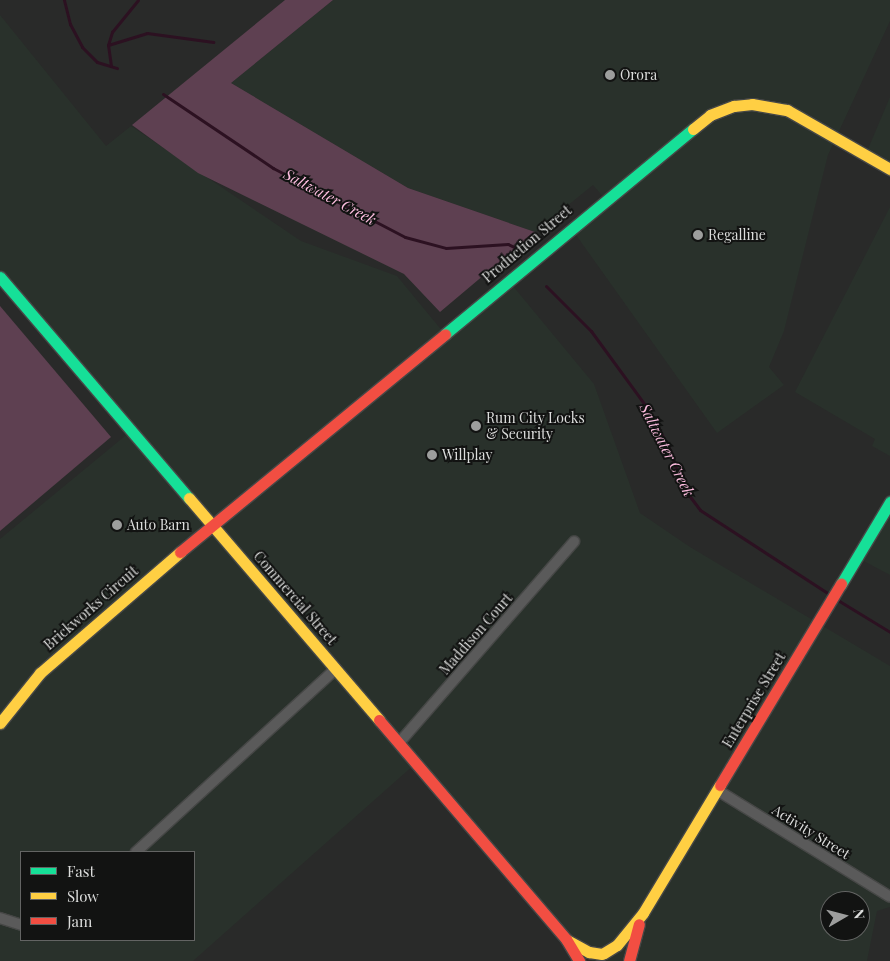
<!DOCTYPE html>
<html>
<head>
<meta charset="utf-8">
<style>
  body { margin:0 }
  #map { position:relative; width:890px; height:961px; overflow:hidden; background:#292a29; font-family:"Playfair Display",serif }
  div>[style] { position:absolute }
  .built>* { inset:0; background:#29312b }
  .forest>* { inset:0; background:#5e4051 }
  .stream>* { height:3px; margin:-1.5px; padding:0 1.5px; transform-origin:1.5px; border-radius:1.5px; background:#2c1121 }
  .roads { filter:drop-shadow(1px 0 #464746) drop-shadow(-1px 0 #464746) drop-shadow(0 1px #464746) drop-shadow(0 -1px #464746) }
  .street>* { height:10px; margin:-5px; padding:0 5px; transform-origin:5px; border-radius:5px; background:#5a5a5a }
  .fast>* { height:11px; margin:-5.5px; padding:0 5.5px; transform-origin:5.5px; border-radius:5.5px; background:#16e098 }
  .slow>* { height:11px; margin:-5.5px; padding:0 5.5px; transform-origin:5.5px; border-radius:5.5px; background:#ffcf43 }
  .jam>* { height:11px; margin:-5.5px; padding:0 5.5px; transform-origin:5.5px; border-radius:5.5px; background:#f24e42 }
  .dots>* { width:14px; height:14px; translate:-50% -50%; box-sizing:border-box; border:2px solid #121312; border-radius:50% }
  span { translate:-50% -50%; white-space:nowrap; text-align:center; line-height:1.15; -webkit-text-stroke:4px #121312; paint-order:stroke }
  .poi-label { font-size:14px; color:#dcdddc }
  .left { translate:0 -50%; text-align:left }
  .street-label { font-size:14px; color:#dcdddc }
  .water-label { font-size:15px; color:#fdbddf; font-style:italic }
  .legend { position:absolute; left:20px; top:851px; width:175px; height:90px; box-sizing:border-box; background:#121312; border:1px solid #636463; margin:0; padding:6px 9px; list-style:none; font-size:15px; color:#dcdddc }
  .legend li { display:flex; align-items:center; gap:10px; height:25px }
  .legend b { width:25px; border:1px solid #636463 }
  .north { position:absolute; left:820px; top:891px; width:50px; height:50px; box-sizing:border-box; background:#121312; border:1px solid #636463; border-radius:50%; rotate:82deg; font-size:14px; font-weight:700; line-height:20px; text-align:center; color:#dcdddc }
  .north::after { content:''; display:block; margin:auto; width:18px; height:22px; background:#9d9e9d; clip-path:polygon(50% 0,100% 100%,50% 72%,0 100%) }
</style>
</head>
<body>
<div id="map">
  <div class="built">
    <i style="clip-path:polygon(333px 0,890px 0,890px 21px,828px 155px,784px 331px,769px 367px,784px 385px,717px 433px,571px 228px,605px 199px,593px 185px,535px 232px,408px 188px,231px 83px)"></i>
    <i style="clip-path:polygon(evenodd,0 15px,106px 146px,131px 126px,301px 241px,397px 276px,444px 333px,508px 280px,594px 384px,640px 513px,690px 547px,890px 666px,890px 907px,877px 911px,867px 961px,592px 961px,565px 940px,415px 764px,193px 961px,0 961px,0 539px,131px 431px,0 278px,0 15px,21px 852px,194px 852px,194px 940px,21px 940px,21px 852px,0 15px,830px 901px,860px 901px,860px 931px,830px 931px,830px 901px)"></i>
    <i style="clip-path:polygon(890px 97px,890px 171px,865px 156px)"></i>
    <i style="clip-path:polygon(890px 207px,890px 456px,872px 446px,875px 439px,795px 392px)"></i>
    <i style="clip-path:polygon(890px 501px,890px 575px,856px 557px)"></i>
  </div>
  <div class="forest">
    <i style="clip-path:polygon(285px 0,333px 0,231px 83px,408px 188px,535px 232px,440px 312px,404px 274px,198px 173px,132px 125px)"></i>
    <i style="clip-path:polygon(0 306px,111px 437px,0 531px)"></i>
  </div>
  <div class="stream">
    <i style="left:64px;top:0;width:25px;rotate:76deg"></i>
    <i style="left:70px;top:24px;width:26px;rotate:62deg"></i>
    <i style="left:82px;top:47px;width:21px;rotate:45deg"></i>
    <i style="left:97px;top:62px;width:21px;rotate:17deg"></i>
    <i style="left:108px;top:45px;width:14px;rotate:-73deg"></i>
    <i style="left:112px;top:32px;width:41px;rotate:-50.9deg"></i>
    <i style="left:111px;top:66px;width:21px;rotate:-98deg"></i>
    <i style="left:108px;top:45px;width:41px;rotate:-17.1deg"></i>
    <i style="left:147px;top:33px;width:67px;rotate:7.8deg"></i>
    <i style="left:163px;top:94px;width:133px;rotate:33.9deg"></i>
    <i style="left:273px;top:168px;width:149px;rotate:27.6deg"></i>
    <i style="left:405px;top:237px;width:42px;rotate:15deg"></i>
    <i style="left:446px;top:248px;width:62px;rotate:-3.7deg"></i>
    <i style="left:508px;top:244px;width:7px;rotate:27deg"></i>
    <i style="left:546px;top:286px;width:64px;rotate:45deg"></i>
    <i style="left:591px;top:331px;width:97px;rotate:53.8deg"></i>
    <i style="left:648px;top:409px;width:47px;rotate:61.8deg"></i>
    <i style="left:670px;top:450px;width:38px;rotate:72deg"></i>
    <i style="left:682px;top:486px;width:30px;rotate:53deg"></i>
    <i style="left:700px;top:510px;width:154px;rotate:33.1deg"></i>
    <i style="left:836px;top:599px;width:63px;rotate:31.4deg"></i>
  </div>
  <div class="roads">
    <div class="street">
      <i style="left:399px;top:743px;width:267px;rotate:-49deg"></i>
      <i style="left:717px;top:790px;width:203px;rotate:31.7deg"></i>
      <i style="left:136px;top:852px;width:271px;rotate:-42.5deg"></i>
      <i style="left:0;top:918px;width:22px;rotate:18deg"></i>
    </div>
    <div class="fast">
      <i style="left:0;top:277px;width:291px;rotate:49.5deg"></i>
      <i style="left:445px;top:334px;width:322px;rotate:-39.6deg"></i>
      <i style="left:841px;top:584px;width:96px;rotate:-59.1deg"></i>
    </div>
    <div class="slow">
      <i style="left:693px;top:129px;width:22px;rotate:-39deg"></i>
      <i style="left:710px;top:115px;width:26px;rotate:-21deg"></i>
      <i style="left:734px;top:106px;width:18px;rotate:-6deg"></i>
      <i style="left:752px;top:104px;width:36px;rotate:10deg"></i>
      <i style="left:787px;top:110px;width:119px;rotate:29.8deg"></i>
      <i style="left:189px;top:498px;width:292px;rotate:49.4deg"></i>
      <i style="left:0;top:723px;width:64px;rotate:-51.3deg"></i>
      <i style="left:40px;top:673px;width:185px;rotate:-40.8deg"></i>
      <i style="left:567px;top:940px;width:25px;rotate:29deg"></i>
      <i style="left:589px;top:952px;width:13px;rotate:9deg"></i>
      <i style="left:604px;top:953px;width:15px;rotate:-32deg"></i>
      <i style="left:617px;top:945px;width:41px;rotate:-50.9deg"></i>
      <i style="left:643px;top:913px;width:149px;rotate:-59deg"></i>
    </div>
    <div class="jam">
      <i style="left:180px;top:552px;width:343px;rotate:-39.4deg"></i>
      <i style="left:379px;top:720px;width:288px;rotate:49.5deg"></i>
      <i style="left:566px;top:939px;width:26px;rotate:59deg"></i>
      <i style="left:720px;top:785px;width:235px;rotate:-59deg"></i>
      <i style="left:629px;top:961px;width:38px;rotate:-75deg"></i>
    </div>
  </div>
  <div class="dots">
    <i style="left:610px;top:75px;background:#9d9e9d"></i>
    <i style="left:698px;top:235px;background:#9d9e9d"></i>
    <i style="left:476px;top:426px;background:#9d9e9d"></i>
    <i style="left:432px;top:455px;background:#9d9e9d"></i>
    <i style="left:117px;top:525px;background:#9d9e9d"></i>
  </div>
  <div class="poi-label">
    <span class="left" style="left:620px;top:75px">Orora</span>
    <span class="left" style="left:708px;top:235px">Regalline</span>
    <span class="left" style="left:486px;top:426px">Rum City Locks<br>&amp; Security</span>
    <span class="left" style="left:442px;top:455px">Willplay</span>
    <span class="left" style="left:127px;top:525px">Auto Barn</span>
  </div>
  <div class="street-label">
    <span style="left:527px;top:244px;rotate:-40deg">Production Street</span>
    <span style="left:295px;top:598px;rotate:49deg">Commercial Street</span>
    <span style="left:91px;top:608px;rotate:-41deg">Brickworks Circuit</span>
    <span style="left:476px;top:634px;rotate:-49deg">Maddison Court</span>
    <span style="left:754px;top:700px;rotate:-59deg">Enterprise Street</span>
    <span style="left:811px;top:832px;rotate:32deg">Activity Street</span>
  </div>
  <div class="water-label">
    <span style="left:330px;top:197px;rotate:28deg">Saltwater Creek</span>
    <span style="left:667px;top:450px;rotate:63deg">Saltwater Creek</span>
  </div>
  <ul class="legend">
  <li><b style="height:6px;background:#16e098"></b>Fast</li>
  <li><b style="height:6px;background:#ffcf43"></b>Slow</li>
  <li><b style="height:6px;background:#f24e42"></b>Jam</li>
  </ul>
  <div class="north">N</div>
</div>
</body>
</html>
